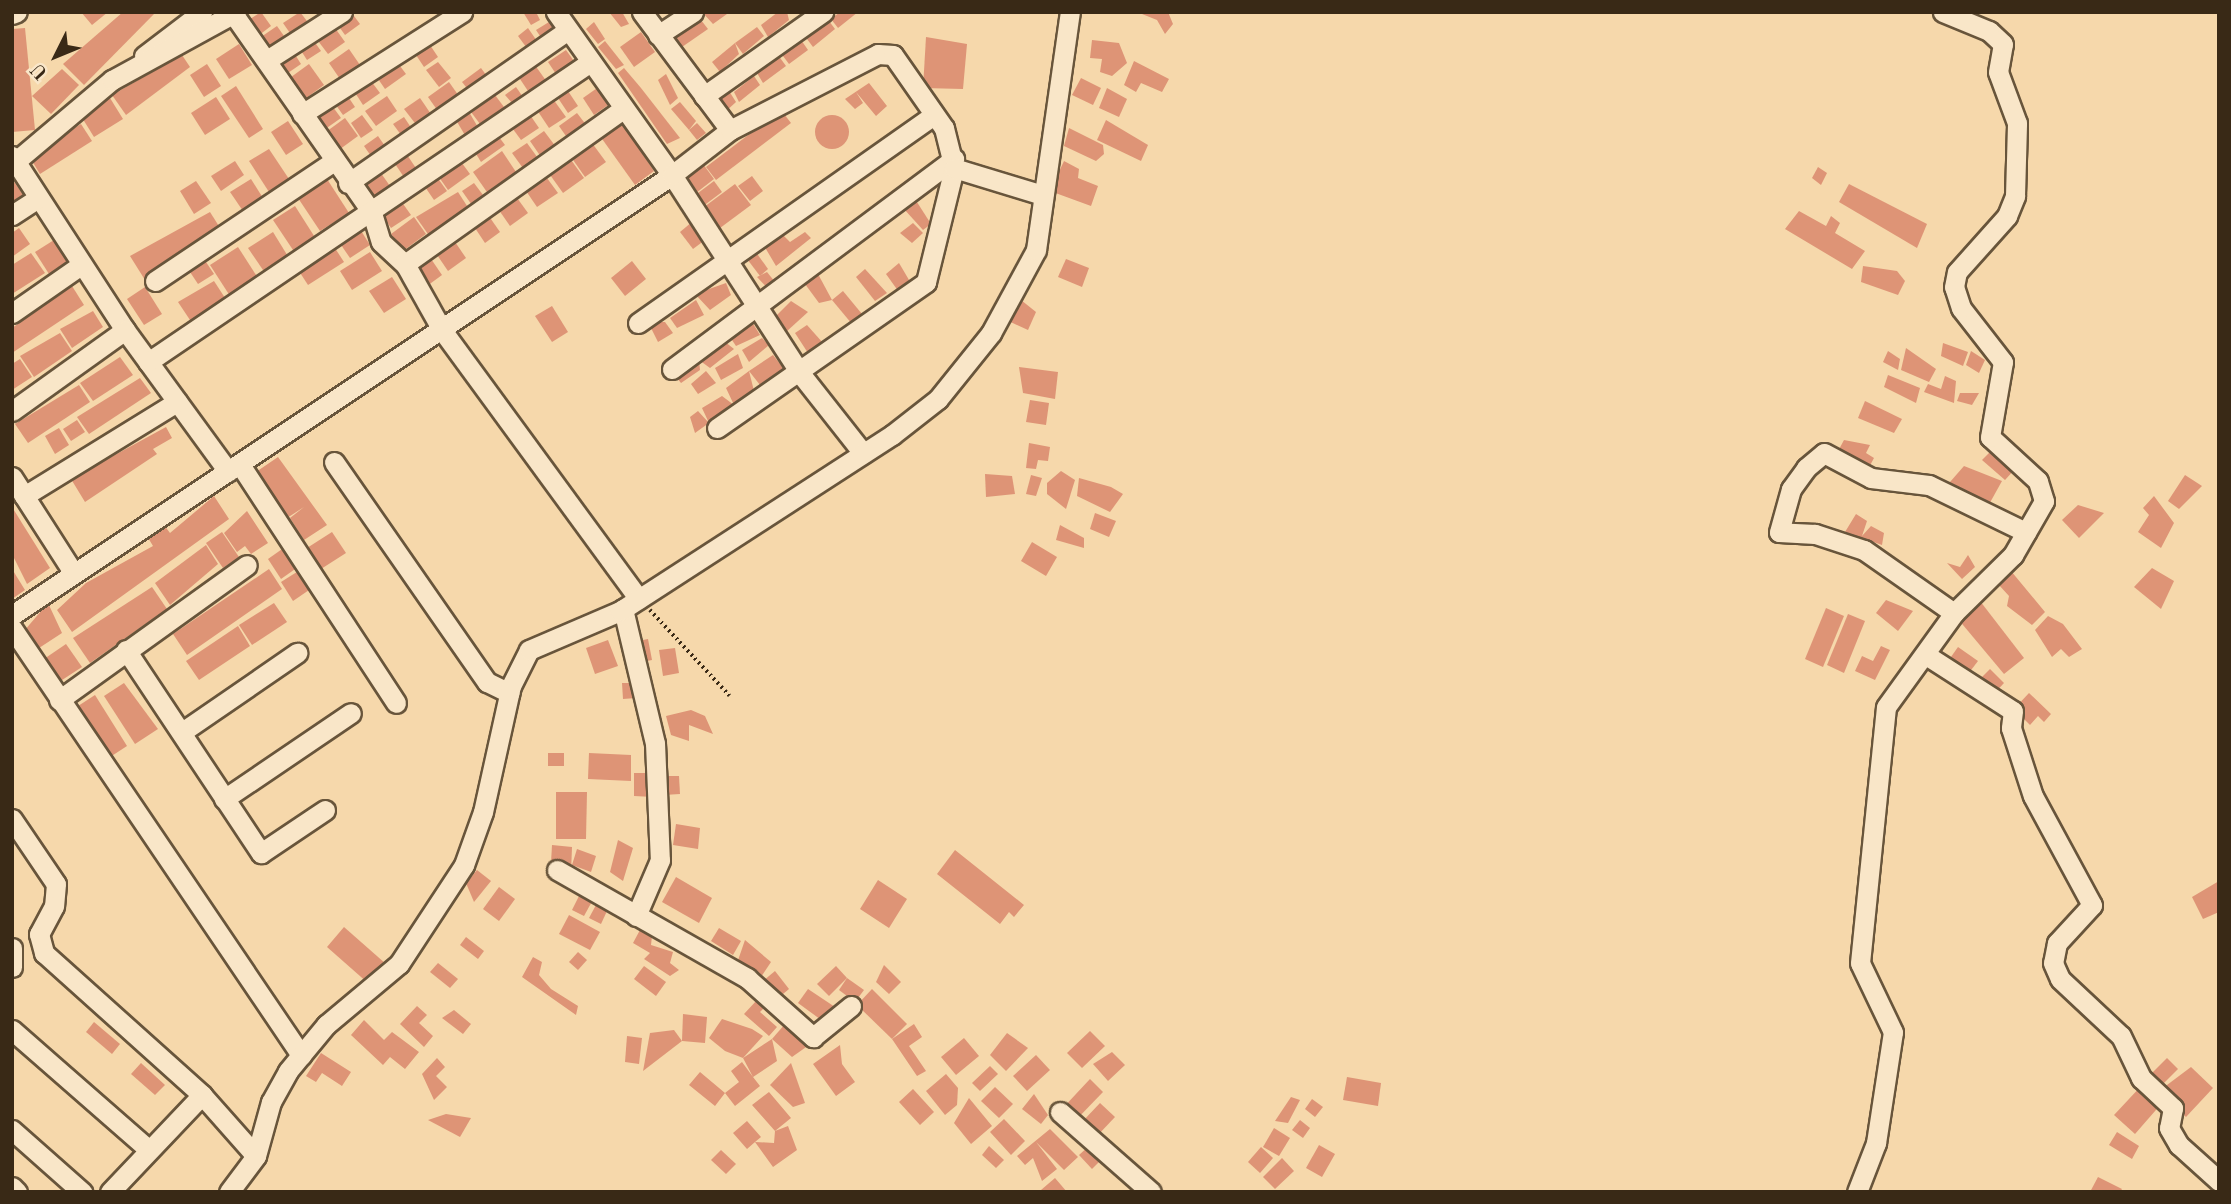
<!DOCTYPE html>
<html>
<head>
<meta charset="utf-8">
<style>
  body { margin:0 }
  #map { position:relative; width:2231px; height:1204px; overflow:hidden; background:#f6d8ab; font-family:"Old Standard TT",serif }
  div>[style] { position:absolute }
  .building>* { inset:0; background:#de9476 }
  .round { border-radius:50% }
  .path>* { height:3.5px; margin-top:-1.75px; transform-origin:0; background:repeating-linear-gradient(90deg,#392916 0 2px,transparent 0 5.5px) }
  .roads { filter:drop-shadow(2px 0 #68553b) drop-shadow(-2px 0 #68553b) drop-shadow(0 2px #68553b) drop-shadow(0 -2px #68553b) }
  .minor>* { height:19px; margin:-9.5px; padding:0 9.5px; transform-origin:9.5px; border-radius:9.5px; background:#f9e6c8 }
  span { translate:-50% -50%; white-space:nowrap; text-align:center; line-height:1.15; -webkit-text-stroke:5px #f9e6c8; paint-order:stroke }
  .frame { position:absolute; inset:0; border:14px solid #392916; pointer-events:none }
  .north { position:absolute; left:21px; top:21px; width:70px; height:70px; -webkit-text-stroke:5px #f9e6c8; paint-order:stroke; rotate:227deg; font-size:19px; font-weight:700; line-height:28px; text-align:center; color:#392916 }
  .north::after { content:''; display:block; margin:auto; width:24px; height:32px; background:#392916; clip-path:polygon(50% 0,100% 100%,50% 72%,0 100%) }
</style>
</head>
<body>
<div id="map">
  <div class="building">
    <i style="clip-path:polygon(81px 12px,108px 12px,92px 25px)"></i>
    <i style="clip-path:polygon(123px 12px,156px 12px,84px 85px,63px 64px)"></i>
    <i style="clip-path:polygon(261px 12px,271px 26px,258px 36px,247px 21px)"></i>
    <i style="clip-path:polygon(300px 12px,310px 25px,292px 36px,283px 23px)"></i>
    <i style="clip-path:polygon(351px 12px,360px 24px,345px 35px,335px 21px)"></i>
    <i style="clip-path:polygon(523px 12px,536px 12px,540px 20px,531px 25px)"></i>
    <i style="clip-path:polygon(609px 12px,622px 12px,629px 24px,621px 27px)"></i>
    <i style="clip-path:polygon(702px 12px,725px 12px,727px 14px,713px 24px)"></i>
    <i style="clip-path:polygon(778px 12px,787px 12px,789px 20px,768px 37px,761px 25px)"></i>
    <i style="clip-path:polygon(840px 12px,858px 12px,838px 28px,831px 19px)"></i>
    <i style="clip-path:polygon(1137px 12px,1168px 12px,1173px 24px,1165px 34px,1157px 20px)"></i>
    <i style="clip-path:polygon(697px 15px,708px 29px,682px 47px,669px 35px)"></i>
    <i style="clip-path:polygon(826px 17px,835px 29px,813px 47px,804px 35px)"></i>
    <i style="clip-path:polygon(330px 21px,345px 42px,328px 54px,312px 33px)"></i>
    <i style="clip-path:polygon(549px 22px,557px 32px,544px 42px,536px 30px)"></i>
    <i style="clip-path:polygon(594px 22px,605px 39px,598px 44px,586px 29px)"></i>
    <i style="clip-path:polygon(277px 26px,284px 36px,269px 47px,261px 37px)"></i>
    <i style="clip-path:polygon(757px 27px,764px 36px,743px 54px,735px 43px)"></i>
    <i style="clip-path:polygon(25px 28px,35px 130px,12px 132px,12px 29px)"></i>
    <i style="clip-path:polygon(528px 28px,539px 44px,529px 51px,518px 36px)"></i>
    <i style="clip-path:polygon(641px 32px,655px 52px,634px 67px,620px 47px)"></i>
    <i style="clip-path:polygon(311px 37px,321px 51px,307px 60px,298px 46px)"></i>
    <i style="clip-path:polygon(799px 37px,808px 50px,789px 64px,780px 52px)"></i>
    <i style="clip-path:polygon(926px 37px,967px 44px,963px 89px,923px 88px)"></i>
    <i style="clip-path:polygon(1092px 40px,1119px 43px,1127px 63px,1112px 76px,1100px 72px,1102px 59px,1090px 58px)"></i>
    <i style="clip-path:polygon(605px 41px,624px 65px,616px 69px,598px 47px)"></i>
    <i style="clip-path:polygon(428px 42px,438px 57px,424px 67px,414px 52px)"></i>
    <i style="clip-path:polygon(735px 43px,739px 54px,720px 72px,712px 62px)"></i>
    <i style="clip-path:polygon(239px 44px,252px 65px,229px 79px,216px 59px)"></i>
    <i style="clip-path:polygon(349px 49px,360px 65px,340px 79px,329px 63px)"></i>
    <i style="clip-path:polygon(292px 50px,301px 64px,285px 75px,276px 61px)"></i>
    <i style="clip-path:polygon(566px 50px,576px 64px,558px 77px,548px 62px)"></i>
    <i style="clip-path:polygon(182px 55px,190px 67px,126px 115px,112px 95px)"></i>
    <i style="clip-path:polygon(778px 55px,786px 66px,763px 83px,757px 73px)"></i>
    <i style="clip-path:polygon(394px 58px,406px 74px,385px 89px,374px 73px)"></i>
    <i style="clip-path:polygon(532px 61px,547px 82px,530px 94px,516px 73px)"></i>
    <i style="clip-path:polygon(1134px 61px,1169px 79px,1162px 92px,1141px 83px,1136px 92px,1124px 85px)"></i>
    <i style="clip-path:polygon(438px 62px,451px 78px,439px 87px,426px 70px)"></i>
    <i style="clip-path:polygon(207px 64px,221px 86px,204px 97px,190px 75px)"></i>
    <i style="clip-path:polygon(309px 64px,324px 85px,302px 101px,287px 80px)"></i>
    <i style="clip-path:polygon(481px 68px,489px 79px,470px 92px,462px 82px)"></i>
    <i style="clip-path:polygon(624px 68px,641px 88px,680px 138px,667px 144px,618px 73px)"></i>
    <i style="clip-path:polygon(62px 69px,79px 85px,51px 114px,32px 96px)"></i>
    <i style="clip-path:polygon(666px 74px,678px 98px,670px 105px,658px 80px)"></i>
    <i style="clip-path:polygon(754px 76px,760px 85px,739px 102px,734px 92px)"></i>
    <i style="clip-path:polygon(368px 77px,380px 93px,363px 105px,352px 88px)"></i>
    <i style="clip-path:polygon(1081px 78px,1101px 88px,1093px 105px,1072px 95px)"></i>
    <i style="clip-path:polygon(449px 82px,461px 99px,440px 114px,428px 97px)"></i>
    <i style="clip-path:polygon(869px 83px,887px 106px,876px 116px,856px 92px,863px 103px,855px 109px,845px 99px)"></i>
    <i style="clip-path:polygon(236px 86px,263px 129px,249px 138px,221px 96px)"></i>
    <i style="clip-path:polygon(600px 86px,611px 103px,594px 115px,583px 98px)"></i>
    <i style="clip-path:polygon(516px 87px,523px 97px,513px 104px,505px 95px)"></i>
    <i style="clip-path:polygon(566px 88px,578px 106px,568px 113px,556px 95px)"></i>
    <i style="clip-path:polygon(1107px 88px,1127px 99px,1119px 117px,1099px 108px)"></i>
    <i style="clip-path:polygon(729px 91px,736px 102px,724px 113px,716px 100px)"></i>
    <i style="clip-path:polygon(345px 92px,355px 107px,343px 115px,333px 101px)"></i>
    <i style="clip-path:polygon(495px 95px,507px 111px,483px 128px,471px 112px)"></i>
    <i style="clip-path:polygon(387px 96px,397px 111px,376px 126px,365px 111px)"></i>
    <i style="clip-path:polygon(216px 97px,230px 119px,205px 135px,191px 113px)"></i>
    <i style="clip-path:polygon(110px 98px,123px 119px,94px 137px,81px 116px)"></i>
    <i style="clip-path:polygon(420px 98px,433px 117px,418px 127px,404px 109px)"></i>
    <i style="clip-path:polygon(553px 99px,566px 117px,549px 128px,537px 110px)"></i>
    <i style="clip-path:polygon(680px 102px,696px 121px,689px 130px,671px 109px)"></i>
    <i style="clip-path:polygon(330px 103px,341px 118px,321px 132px,311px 116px)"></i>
    <i style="clip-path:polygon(781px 110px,791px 123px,716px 180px,706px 167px)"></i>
    <i style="clip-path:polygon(469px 112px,479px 129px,466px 137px,456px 120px)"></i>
    <i style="clip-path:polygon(528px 112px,539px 128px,521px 140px,510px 125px)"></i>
    <i style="clip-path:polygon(577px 113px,587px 126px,568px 139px,559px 126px)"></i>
    <i class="round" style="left:815px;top:115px;width:34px;height:34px"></i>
    <i style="clip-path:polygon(362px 115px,373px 130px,361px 138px,351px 123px)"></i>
    <i style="clip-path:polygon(404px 117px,414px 132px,404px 139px,393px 124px)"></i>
    <i style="clip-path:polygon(345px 118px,358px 136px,332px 155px,319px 137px)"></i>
    <i style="clip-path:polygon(1106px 120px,1148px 145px,1141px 161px,1097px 140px)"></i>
    <i style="clip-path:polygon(288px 121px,303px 144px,286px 155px,271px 132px)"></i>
    <i style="clip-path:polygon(621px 121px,654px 171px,635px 185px,600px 136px)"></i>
    <i style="clip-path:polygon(697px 123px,706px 133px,697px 140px,689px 130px)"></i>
    <i style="clip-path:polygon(81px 124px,92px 141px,40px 174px,29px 156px)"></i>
    <i style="clip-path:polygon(1069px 128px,1103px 145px,1104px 154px,1096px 161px,1064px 146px)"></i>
    <i style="clip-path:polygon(544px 131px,556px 147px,541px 157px,530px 141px)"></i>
    <i style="clip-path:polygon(496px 133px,505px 145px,481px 162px,473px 149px)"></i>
    <i style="clip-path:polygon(378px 136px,387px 149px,373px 159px,364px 146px)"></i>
    <i style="clip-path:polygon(527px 143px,540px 161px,525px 171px,512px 153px)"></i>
    <i style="clip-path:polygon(592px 143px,606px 162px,585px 177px,571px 157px)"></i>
    <i style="clip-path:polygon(269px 149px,289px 179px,269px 192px,249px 161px)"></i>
    <i style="clip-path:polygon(502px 151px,518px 175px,489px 195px,473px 172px)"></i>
    <i style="clip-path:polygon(405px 152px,418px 171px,406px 180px,393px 161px)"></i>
    <i style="clip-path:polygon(456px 155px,470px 174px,448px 190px,434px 170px)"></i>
    <i style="clip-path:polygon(569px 157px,584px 178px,563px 193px,548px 172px)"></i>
    <i style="clip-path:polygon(235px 161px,244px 175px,221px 191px,211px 176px)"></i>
    <i style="clip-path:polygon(1064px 161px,1079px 169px,1078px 178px,1098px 186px,1091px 206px,1050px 191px)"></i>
    <i style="clip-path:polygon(703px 164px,714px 179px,696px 193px,684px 178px)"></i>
    <i style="clip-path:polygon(1818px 167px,1827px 173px,1821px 185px,1812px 178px)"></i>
    <i style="clip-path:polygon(378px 169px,390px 186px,370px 200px,359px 183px)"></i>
    <i style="clip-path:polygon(434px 173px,447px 191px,434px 200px,421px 181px)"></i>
    <i style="clip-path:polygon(544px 174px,558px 193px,537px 207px,524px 188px)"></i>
    <i style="clip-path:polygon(752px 176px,763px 191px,750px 201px,738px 186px)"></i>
    <i style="clip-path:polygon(12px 179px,24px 196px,12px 204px)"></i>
    <i style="clip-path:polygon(251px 179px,263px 198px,243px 211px,230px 192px)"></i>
    <i style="clip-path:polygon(327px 179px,349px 213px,320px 231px,298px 198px)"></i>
    <i style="clip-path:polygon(196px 181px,211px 203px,194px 214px,180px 191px)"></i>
    <i style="clip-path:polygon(714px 181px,722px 192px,702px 207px,694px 196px)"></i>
    <i style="clip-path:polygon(474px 183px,486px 199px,474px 208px,462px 191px)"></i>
    <i style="clip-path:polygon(735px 184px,751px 205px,716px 231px,700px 210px)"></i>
    <i style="clip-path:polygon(1849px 184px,1927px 224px,1917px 248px,1839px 202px)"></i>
    <i style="clip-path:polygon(512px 191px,528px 213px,510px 226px,494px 203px)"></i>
    <i style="clip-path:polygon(458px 192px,469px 209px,430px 237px,416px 217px)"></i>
    <i style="clip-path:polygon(915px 199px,931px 224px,923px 230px,904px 209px)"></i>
    <i style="clip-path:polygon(401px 201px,411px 215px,391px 228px,382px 215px)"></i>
    <i style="clip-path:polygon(295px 206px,316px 239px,295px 253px,273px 220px)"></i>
    <i style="clip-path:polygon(1799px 211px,1826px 226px,1831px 216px,1840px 223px,1835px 233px,1865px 251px,1852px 269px,1785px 229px)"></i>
    <i style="clip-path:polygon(210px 212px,222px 231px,145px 280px,130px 256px)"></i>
    <i style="clip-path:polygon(486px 212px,500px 232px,485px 243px,471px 222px)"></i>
    <i style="clip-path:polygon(414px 217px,426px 234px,403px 251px,391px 234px)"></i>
    <i style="clip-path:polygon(692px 222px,705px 240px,693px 249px,680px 232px)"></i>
    <i style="clip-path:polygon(913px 223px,923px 233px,912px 243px,900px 233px)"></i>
    <i style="clip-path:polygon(358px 226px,370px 245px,350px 258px,337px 239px)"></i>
    <i style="clip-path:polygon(19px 228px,30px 244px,12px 257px,12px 233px)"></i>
    <i style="clip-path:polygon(779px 231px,790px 242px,805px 232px,811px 238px,776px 266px,763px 244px)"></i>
    <i style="clip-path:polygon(273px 232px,289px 258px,265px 273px,248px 248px)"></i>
    <i style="clip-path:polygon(451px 236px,466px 258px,448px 271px,433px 249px)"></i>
    <i style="clip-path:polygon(54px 240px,68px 261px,49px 274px,35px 252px)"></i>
    <i style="clip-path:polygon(331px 242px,344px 262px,308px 285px,295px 265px)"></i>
    <i style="clip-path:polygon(238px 247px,258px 278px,230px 296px,210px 265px)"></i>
    <i style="clip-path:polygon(753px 248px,768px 269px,760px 276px,744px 255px)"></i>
    <i style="clip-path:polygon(370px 252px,382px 271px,352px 290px,340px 271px)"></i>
    <i style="clip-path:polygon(31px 253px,45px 273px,12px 294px,12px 265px)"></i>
    <i style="clip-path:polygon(427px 253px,442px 275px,427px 286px,411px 264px)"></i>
    <i style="clip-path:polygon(202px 256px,214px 274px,198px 284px,186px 266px)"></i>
    <i style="clip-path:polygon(1066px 259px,1089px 268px,1082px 287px,1058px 277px)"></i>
    <i style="clip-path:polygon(632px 261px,646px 279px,625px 296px,611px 278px)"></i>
    <i style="clip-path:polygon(899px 263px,912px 285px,901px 295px,886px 274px)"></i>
    <i style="clip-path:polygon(1863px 266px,1897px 271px,1905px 281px,1898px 295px,1861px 282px)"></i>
    <i style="clip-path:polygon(865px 269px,887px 293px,875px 301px,856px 277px)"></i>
    <i style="clip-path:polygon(767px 272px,779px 287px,771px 292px,757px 277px)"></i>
    <i style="clip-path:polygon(818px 274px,832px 300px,819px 303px,805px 284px)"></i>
    <i style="clip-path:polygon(392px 277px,406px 299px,384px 313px,369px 291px)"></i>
    <i style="clip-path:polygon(214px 281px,227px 301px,192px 323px,178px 302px)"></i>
    <i style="clip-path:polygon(726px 283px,731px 295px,710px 310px,695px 294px)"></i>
    <i style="clip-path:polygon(72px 286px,84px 305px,12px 353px,12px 328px)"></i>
    <i style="clip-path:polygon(145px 287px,162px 314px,144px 325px,127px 299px)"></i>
    <i style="clip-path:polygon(843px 291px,862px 314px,852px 324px,832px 300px)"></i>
    <i style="clip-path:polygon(1016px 296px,1036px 312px,1028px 330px,1002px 318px)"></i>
    <i style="clip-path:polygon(696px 300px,704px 315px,677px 328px,670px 318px)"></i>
    <i style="clip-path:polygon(791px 301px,808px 312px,786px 332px,773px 319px)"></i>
    <i style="clip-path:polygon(552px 306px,568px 332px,552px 342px,535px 316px)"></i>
    <i style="clip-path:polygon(93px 311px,103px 327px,72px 348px,60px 329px)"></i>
    <i style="clip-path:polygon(648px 322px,665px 322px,673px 333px,658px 342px)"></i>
    <i style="clip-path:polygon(752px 322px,760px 335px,736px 346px,730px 337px)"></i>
    <i style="clip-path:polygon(807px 325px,823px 343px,808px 353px,795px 333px)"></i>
    <i style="clip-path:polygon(60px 333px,72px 351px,34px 377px,20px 356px)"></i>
    <i style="clip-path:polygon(762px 338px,769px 345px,749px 362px,742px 350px)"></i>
    <i style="clip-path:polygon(724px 341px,734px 349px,710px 368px,699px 360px,700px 370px,681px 383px,672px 372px)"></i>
    <i style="clip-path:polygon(1943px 343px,1968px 352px,1963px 366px,1941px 356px)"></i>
    <i style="clip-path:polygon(1906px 348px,1936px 369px,1929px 382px,1901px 370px)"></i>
    <i style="clip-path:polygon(1888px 351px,1900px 359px,1898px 370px,1883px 362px)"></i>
    <i style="clip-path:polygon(1971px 351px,1985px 360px,1979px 373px,1966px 365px)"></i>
    <i style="clip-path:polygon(738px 354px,743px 368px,721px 380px,715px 368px)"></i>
    <i style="clip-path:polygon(773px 355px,784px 369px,760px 385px,749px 371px,754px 391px,734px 405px,726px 388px,749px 371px)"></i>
    <i style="clip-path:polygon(120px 357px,133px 375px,93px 401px,80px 383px)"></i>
    <i style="clip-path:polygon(20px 359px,32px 377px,12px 390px,12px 364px)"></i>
    <i style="clip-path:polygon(1019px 367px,1058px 372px,1055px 399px,1023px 393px)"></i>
    <i style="clip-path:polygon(706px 371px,716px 383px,698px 394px,691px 384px)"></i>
    <i style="clip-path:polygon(1888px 375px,1920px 388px,1916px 403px,1884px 387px)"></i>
    <i style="clip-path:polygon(1945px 376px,1956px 381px,1954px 403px,1924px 392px,1928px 384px,1941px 389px)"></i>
    <i style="clip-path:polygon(140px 378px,151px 393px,89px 434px,77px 417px)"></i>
    <i style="clip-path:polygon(79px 385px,90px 402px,28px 443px,15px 424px)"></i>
    <i style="clip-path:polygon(1960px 393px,1979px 393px,1972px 405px,1957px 401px)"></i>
    <i style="clip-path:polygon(722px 396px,734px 405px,695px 433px,690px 417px,698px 411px,709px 423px,702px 408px)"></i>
    <i style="clip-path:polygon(1030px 400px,1049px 403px,1046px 425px,1026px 422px)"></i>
    <i style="clip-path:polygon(1865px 401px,1902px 419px,1894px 433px,1858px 418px)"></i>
    <i style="clip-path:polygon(77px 420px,85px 432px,71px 441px,63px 429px)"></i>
    <i style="clip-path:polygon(166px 427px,172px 438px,153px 449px,157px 454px,85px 502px,71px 479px)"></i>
    <i style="clip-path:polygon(59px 428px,69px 445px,55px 454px,45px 436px)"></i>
    <i style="clip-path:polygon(1844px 440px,1870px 445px,1866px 453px,1874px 458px,1867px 471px,1837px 453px)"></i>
    <i style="clip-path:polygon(1029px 443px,1050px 447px,1048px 461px,1038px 460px,1036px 469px,1026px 468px)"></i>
    <i style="clip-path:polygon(1993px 449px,2015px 469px,2005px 480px,1982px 460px)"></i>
    <i style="clip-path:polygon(278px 457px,327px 525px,304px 540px,290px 518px,304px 507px,287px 518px,256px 472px)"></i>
    <i style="clip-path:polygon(1964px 466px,2002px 481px,1987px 508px,1943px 490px)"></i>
    <i style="clip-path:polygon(1061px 471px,1075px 480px,1066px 509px,1047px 494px,1047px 483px)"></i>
    <i style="clip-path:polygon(985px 474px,1012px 476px,1015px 494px,986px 497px)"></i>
    <i style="clip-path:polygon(1031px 475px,1042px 478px,1036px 496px,1026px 494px)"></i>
    <i style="clip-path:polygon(2185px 475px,2202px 486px,2179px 509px,2168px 501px)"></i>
    <i style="clip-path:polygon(1079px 478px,1111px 487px,1123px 494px,1110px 512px,1077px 496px)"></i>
    <i style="clip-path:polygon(214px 496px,229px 519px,72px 632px,57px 610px,86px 583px,153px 546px,147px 536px,164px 525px,170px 533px)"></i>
    <i style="clip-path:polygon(2154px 496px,2174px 523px,2161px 548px,2138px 532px,2149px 515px,2143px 508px)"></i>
    <i style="clip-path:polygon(2078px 505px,2104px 513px,2079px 538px,2062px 520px)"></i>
    <i style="clip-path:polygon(12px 507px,50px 568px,27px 584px,12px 554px)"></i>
    <i style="clip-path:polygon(247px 511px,268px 543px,251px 554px,245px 546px,237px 552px,224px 533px)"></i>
    <i style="clip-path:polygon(1095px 513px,1116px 521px,1109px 537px,1090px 529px)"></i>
    <i style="clip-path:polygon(1856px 514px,1867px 521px,1862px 536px,1871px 526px,1884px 533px,1882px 545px,1845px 532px)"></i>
    <i style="clip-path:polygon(1060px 525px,1084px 538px,1084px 548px,1056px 540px)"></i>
    <i style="clip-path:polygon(222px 532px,239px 557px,223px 568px,206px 543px)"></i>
    <i style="clip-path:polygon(332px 532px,346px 553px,321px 569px,307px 548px)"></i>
    <i style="clip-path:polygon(1032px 542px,1057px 557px,1046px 576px,1021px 561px)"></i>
    <i style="clip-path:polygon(206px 545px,218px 564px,170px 605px,155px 583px)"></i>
    <i style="clip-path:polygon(285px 547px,298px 567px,281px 579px,268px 559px)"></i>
    <i style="clip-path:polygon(1968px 555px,1975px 567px,1962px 579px,1947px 563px,1960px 567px)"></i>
    <i style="clip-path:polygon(2152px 568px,2174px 581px,2161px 609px,2134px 587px)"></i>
    <i style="clip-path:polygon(12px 569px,25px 590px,12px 599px)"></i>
    <i style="clip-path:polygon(269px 569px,282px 589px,187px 655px,173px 634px)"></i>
    <i style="clip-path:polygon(300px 570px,312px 588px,293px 601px,281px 582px)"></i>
    <i style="clip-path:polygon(2011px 571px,2045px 612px,2032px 625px,2007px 606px,2009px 596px,1998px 584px)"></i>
    <i style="clip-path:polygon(152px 587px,167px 609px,90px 663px,73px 638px)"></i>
    <i style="clip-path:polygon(1886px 600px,1913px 611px,1898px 631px,1876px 613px)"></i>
    <i style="clip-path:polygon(1980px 601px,2024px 658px,2004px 674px,1958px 619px)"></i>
    <i style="clip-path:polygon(48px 603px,62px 633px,36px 650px,24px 631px)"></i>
    <i style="clip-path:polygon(274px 603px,287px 622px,252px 645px,239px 625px)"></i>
    <i style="clip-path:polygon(1826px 608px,1844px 616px,1823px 667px,1805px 659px)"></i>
    <i style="clip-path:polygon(1848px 614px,1865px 621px,1844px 673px,1827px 665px)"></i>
    <i style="clip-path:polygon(2048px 616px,2063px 624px,2082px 649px,2069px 657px,2061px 649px,2052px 657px,2035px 630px)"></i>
    <i style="clip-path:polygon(238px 626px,250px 646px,199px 680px,186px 661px)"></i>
    <i style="clip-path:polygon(648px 639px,652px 660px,637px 663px,633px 642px)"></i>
    <i style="clip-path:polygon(608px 640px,618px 666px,595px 674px,586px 648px)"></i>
    <i style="clip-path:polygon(66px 644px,82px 667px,59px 682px,44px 659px)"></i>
    <i style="clip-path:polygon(1881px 646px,1890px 650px,1875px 680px,1855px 671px,1862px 656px,1873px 661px)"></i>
    <i style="clip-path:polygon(1958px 647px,1978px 661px,1965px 678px,1946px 664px)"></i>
    <i style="clip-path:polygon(675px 648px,679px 673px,663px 676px,659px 650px)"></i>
    <i style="clip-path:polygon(1990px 669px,2004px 683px,1992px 696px,1981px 678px)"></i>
    <i style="clip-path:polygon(124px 683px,158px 729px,135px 744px,104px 696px)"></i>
    <i style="clip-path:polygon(622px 683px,635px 683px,636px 698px,623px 699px)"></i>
    <i style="clip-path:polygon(2029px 693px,2051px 714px,2044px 722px,2038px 716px,2030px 725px,2014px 709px)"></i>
    <i style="clip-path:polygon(95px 695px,127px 746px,107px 759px,75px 708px)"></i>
    <i style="clip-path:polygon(691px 710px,705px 716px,713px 734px,689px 725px,689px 741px,671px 735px,666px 716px)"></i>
    <i style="clip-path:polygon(548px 753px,564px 753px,564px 766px,548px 766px)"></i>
    <i style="clip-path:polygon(589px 753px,631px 755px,631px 781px,588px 779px)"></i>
    <i style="clip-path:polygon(634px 773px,653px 773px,653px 797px,634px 796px)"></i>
    <i style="clip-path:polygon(663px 776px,679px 776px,680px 794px,664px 795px)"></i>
    <i style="clip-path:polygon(556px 792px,587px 792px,586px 839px,556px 839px)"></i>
    <i style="clip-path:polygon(676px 824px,700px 828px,698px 849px,673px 845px)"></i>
    <i style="clip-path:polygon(618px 840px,633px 848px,623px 881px,610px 872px)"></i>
    <i style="clip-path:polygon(552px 845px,572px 847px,571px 873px,551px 863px)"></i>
    <i style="clip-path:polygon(577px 849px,596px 856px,591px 872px,572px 865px)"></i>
    <i style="clip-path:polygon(955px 850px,1024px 905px,1014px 917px,1009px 912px,1000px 924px,937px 874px)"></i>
    <i style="clip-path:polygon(477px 870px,491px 881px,474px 902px,466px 883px)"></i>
    <i style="clip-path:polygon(676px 877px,712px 898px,699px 923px,662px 902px)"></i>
    <i style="clip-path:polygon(878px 880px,907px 899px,889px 928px,860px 909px)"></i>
    <i style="clip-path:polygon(2219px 881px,2219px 912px,2203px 919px,2192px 897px)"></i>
    <i style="clip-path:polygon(499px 887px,515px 899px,499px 921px,483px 909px)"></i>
    <i style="clip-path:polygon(582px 890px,595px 896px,584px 916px,572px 910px)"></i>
    <i style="clip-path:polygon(596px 905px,607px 911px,601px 924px,589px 918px)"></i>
    <i style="clip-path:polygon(569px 915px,600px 932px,590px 950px,559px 934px)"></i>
    <i style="clip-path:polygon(344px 927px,386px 964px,369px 984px,327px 947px)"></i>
    <i style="clip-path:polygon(719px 928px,741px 941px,733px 955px,711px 941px)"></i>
    <i style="clip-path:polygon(640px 930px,652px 936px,651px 945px,673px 952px,670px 963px,679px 970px,670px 976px,644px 959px,650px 953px,633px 943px)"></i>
    <i style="clip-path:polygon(466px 937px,484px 951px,478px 959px,460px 945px)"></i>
    <i style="clip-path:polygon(745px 940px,771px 962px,759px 980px,736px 966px)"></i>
    <i style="clip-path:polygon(578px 952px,587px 960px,578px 970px,569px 962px)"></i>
    <i style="clip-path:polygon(533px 957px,542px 962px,539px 975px,551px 989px,578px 1006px,576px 1015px,522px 977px)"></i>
    <i style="clip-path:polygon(438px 963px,458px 979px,450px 988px,430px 972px)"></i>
    <i style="clip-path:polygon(884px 965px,901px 982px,889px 994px,876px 982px)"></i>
    <i style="clip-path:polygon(644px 966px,666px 982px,656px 996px,634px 979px)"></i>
    <i style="clip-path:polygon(836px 966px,847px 978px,829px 996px,817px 984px)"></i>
    <i style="clip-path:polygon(775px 971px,789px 989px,777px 999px,763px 981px)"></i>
    <i style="clip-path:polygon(847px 978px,864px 990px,855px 1002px,839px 990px)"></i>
    <i style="clip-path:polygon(808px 989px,835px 1007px,824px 1022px,798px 1003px)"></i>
    <i style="clip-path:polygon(872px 989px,907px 1024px,892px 1039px,857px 1005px)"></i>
    <i style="clip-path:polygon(757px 1000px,769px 1003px,760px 1012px,777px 1027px,769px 1036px,744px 1014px)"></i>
    <i style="clip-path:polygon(417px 1006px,427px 1015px,419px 1023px,433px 1036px,424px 1047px,400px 1024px)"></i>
    <i style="clip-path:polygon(454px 1010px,471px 1024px,463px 1034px,442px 1018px)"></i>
    <i style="clip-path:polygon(683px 1014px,707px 1017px,705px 1043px,682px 1041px)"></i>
    <i style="clip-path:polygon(722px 1019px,752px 1029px,763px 1036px,743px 1058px,725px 1051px,709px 1038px)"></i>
    <i style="clip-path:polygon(364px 1020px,384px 1040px,392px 1032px,419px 1052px,405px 1069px,390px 1057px,383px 1065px,351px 1035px)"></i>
    <i style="clip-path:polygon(94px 1022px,120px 1044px,112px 1054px,86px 1032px)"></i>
    <i style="clip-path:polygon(785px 1024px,809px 1045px,792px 1057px,772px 1039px)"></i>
    <i style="clip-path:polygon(914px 1024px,922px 1037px,909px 1046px,926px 1071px,917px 1076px,892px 1039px)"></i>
    <i style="clip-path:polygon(674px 1030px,682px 1041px,643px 1071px,650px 1033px)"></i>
    <i style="clip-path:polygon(1090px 1031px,1105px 1046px,1082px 1068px,1067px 1053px)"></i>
    <i style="clip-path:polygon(1007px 1033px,1028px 1048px,1006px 1071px,990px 1055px)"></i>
    <i style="clip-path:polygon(627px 1036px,642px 1038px,639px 1064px,625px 1062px)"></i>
    <i style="clip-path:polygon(964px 1038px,979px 1056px,956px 1075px,941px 1057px)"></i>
    <i style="clip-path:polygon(772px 1039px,777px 1061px,753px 1077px,760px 1086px,735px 1106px,725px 1093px,715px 1106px,689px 1085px,700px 1072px,725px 1093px,739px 1082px,731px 1071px,742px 1062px,753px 1077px,743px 1058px)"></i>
    <i style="clip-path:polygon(840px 1045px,842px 1064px,855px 1082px,836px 1096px,813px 1064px)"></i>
    <i style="clip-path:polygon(1112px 1052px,1125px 1065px,1108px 1081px,1093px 1064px)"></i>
    <i style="clip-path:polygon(321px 1053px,351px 1072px,342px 1086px,322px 1073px,316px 1082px,306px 1076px)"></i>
    <i style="clip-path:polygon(1036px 1055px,1050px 1070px,1027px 1091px,1013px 1076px)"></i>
    <i style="clip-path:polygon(437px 1058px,445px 1067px,436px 1076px,447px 1087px,434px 1100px,422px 1074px)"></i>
    <i style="clip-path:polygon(2167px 1058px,2178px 1069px,2157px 1090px,2146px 1079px)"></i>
    <i style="clip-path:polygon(141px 1063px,165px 1085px,155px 1095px,131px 1074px)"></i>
    <i style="clip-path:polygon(791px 1063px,805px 1103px,793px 1107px,770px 1085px)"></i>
    <i style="clip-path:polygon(990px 1066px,998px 1074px,980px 1091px,972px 1083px)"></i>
    <i style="clip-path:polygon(2191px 1067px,2213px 1088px,2186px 1117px,2159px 1091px)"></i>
    <i style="clip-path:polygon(946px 1074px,958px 1088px,957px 1105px,945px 1115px,926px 1091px)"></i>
    <i style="clip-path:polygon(1347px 1077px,1381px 1083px,1378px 1106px,1343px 1100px)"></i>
    <i style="clip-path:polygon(1090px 1079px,1103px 1092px,1074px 1122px,1061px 1110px)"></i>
    <i style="clip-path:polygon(2143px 1084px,2162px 1103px,2135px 1134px,2114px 1115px)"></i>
    <i style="clip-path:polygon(995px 1087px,1013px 1104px,999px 1118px,981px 1101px)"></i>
    <i style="clip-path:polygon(913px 1089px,934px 1112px,920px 1125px,899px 1102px)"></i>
    <i style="clip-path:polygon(769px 1092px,791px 1118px,775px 1131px,788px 1126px,797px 1150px,773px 1167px,755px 1142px,747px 1149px,733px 1133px,747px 1121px,761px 1137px,755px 1142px,774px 1143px,775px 1131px,752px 1105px)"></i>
    <i style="clip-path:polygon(1034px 1094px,1048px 1115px,1041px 1124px,1022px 1109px)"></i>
    <i style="clip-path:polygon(1291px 1097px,1300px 1100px,1288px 1123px,1275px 1121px)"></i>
    <i style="clip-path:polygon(969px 1098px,992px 1126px,971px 1144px,954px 1123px)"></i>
    <i style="clip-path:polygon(1312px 1099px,1323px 1107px,1315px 1117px,1305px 1109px)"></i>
    <i style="clip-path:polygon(1100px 1103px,1115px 1117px,1097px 1136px,1082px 1122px)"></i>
    <i style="clip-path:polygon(446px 1114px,471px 1118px,460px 1137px,428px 1120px)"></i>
    <i style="clip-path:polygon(1004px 1119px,1025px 1141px,1011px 1155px,990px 1132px)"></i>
    <i style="clip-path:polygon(1300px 1120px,1310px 1128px,1303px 1138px,1292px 1130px)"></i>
    <i style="clip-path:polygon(1274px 1128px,1290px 1138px,1279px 1156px,1263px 1147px)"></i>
    <i style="clip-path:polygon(1050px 1129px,1078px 1157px,1064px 1170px,1036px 1142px,1057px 1169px,1042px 1181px,1033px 1158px,1025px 1165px,1017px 1156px)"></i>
    <i style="clip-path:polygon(2117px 1132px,2139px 1146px,2132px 1159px,2109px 1145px)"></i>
    <i style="clip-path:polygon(1319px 1145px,1335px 1154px,1322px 1177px,1306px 1168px)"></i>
    <i style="clip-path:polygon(989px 1146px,1004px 1160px,996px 1168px,982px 1155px)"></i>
    <i style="clip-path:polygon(1089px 1146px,1101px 1160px,1092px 1169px,1079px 1155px)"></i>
    <i style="clip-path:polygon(1261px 1147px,1273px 1158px,1260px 1173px,1248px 1162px)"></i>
    <i style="clip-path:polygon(721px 1150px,736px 1164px,726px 1174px,711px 1160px)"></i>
    <i style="clip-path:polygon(1282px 1158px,1294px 1171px,1275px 1189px,1263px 1177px)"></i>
    <i style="clip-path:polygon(2098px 1177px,2122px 1189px,2120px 1192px,2090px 1192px)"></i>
    <i style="clip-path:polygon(1055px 1178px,1067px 1192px,1042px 1192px,1041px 1190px)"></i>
  </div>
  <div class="path">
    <i style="left:650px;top:610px;width:117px;rotate:47.1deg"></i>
  </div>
  <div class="roads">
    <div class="minor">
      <i style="left:232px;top:12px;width:245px;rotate:55.1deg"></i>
      <i style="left:372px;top:213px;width:30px;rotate:73deg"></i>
      <i style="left:381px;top:242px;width:33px;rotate:43deg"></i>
      <i style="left:405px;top:264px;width:76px;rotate:60.7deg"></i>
      <i style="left:442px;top:330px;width:333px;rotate:53.8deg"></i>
      <i style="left:556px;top:12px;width:200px;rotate:54.6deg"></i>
      <i style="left:672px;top:175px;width:236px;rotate:57.1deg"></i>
      <i style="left:800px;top:373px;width:102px;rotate:51.8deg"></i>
      <i style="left:642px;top:12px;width:147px;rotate:53.3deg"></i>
      <i style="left:12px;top:14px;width:5px;rotate:-22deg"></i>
      <i style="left:658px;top:35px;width:42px;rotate:-33.3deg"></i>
      <i style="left:144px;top:56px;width:73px;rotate:-37.2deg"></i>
      <i style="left:267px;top:60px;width:89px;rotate:-32.6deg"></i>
      <i style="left:704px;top:96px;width:146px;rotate:-35.2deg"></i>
      <i style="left:302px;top:114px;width:190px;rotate:-32.5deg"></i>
      <i style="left:12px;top:156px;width:207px;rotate:57deg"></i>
      <i style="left:125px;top:330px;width:175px;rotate:53.9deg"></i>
      <i style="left:16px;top:161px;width:126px;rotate:-40.2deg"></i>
      <i style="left:112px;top:80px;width:141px;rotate:-28.7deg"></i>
      <i style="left:348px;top:183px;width:268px;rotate:-34.8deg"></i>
      <i style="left:12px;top:215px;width:31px;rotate:-33deg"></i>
      <i style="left:405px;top:264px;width:264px;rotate:-35.4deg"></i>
      <i style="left:155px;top:281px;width:214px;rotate:-33.8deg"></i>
      <i style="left:12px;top:313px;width:84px;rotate:-34.8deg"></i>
      <i style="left:638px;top:323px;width:362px;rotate:-35.1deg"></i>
      <i style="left:148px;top:362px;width:533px;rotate:-34.14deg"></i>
      <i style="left:672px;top:369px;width:352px;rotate:-36.7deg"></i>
      <i style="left:12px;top:411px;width:139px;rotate:-35.6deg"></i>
      <i style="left:717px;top:428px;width:255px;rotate:-34.9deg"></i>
      <i style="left:926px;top:282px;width:117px;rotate:-76.2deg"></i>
      <i style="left:334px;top:462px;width:268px;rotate:55.2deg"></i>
      <i style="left:487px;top:682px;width:25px;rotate:26deg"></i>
      <i style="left:241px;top:466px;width:283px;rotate:56.8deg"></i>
      <i style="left:12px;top:477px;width:113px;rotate:57.3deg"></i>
      <i style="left:24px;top:496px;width:180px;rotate:-31.6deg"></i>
      <i style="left:623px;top:609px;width:138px;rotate:76.6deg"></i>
      <i style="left:655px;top:743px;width:117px;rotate:87.6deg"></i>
      <i style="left:660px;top:860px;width:61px;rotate:113.2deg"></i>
      <i style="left:1954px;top:613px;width:110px;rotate:-145deg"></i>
      <i style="left:1864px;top:550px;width:52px;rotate:-161.9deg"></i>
      <i style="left:1815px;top:534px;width:36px;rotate:-177deg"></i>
      <i style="left:1779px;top:532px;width:45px;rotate:-74.4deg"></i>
      <i style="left:1791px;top:489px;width:26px;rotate:-54deg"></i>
      <i style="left:1806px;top:468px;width:23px;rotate:-40deg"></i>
      <i style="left:1824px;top:453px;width:53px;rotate:28deg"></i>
      <i style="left:1871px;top:478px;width:58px;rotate:6.9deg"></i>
      <i style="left:1929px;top:485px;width:108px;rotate:25.9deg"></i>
      <i style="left:12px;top:615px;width:793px;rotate:-33.69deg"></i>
      <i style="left:672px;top:175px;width:73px;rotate:-37.8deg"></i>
      <i style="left:730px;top:130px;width:166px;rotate:-27.2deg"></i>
      <i style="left:878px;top:54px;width:15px;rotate:4deg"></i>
      <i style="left:893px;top:55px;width:89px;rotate:55.1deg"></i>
      <i style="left:944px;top:128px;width:41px;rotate:76deg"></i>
      <i style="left:954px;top:168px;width:93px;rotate:16.9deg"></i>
      <i style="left:12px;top:628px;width:516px;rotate:55.91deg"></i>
      <i style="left:126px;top:650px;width:244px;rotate:56.4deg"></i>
      <i style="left:261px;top:853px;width:77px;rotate:-33.9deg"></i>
      <i style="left:1926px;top:655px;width:103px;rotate:32.8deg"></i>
      <i style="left:2013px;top:711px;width:17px;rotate:97deg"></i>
      <i style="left:2011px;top:728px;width:71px;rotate:72.1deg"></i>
      <i style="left:2033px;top:796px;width:124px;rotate:61.6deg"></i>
      <i style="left:2092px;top:905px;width:52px;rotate:132.6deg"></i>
      <i style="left:2057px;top:943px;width:20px;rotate:101deg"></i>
      <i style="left:2053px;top:963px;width:17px;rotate:66deg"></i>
      <i style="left:2060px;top:979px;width:83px;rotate:43.1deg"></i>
      <i style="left:2121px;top:1036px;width:47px;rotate:64.5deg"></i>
      <i style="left:2141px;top:1078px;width:44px;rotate:43.2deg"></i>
      <i style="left:2173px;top:1108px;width:20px;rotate:101deg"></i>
      <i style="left:2169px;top:1128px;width:20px;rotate:60deg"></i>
      <i style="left:2179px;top:1145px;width:54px;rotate:42deg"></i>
      <i style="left:59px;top:700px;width:231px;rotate:-35.7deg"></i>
      <i style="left:182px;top:732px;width:140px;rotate:-34.5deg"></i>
      <i style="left:224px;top:799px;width:153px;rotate:-34.1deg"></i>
      <i style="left:12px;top:819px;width:78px;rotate:55.9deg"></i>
      <i style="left:56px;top:884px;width:22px;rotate:95deg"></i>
      <i style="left:54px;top:906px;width:32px;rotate:118deg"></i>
      <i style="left:39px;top:934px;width:20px;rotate:75deg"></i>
      <i style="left:44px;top:953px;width:212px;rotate:41.9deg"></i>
      <i style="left:202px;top:1095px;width:81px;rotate:48.5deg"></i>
      <i style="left:557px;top:870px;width:219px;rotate:29.6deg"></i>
      <i style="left:747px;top:978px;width:89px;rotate:41.8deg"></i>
      <i style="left:813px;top:1037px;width:49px;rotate:-39.2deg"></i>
      <i style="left:12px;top:948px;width:19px;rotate:90deg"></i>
      <i style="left:12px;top:1030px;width:181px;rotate:41.2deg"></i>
      <i style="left:1060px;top:1112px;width:121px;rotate:41.3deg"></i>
      <i style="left:12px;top:1130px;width:94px;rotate:41.5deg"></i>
      <i style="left:12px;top:1187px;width:7px;rotate:45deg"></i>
      <i style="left:110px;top:1192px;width:134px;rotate:-46.5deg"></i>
      <i style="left:229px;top:1192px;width:45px;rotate:-53.1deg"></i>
      <i style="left:256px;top:1156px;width:56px;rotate:-74.5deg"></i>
      <i style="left:271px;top:1102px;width:35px;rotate:-61deg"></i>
      <i style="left:288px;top:1071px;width:60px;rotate:-50.4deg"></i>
      <i style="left:326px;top:1025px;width:95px;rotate:-39.9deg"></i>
      <i style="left:399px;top:964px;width:118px;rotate:-56.7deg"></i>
      <i style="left:464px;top:865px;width:56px;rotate:-70.3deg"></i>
      <i style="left:483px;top:812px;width:129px;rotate:-77.5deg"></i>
      <i style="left:511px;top:686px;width:40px;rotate:-63.4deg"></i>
      <i style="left:529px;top:650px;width:99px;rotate:-23.2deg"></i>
      <i style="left:620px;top:611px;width:324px;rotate:-32.9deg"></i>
      <i style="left:892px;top:435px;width:58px;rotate:-38deg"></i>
      <i style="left:938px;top:399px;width:85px;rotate:-51.2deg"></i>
      <i style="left:991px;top:333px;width:94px;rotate:-61.5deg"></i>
      <i style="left:1036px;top:250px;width:240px;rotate:-81.9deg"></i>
      <i style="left:1857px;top:1192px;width:53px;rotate:-68.8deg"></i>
      <i style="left:1876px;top:1143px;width:112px;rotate:-81.3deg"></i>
      <i style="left:1893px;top:1032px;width:76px;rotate:-115.6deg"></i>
      <i style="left:1860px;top:963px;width:257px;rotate:-84.2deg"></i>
      <i style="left:1886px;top:707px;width:116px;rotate:-54.1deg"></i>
      <i style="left:1954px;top:613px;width:83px;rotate:-44.5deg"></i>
      <i style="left:2013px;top:555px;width:62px;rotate:-60.1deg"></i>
      <i style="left:2044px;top:501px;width:21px;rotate:-107deg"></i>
      <i style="left:2038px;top:481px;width:65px;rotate:-137.5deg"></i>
      <i style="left:1990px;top:437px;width:76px;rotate:-80.2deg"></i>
      <i style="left:2003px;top:362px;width:68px;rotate:-127.9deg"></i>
      <i style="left:1961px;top:308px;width:22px;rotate:-108deg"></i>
      <i style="left:1954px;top:287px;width:15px;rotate:-79deg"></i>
      <i style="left:1957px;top:272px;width:75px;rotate:-48.2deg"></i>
      <i style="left:2007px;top:216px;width:22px;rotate:-68deg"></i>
      <i style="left:2015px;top:196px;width:73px;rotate:-88.4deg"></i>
      <i style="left:2017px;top:123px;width:54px;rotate:-110.4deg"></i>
      <i style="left:1998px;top:72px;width:28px;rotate:-80deg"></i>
      <i style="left:2003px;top:44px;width:19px;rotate:-137deg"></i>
      <i style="left:1989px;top:31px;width:50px;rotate:-157.6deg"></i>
    </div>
  </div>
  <div class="frame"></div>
  <div class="north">U</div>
</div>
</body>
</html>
